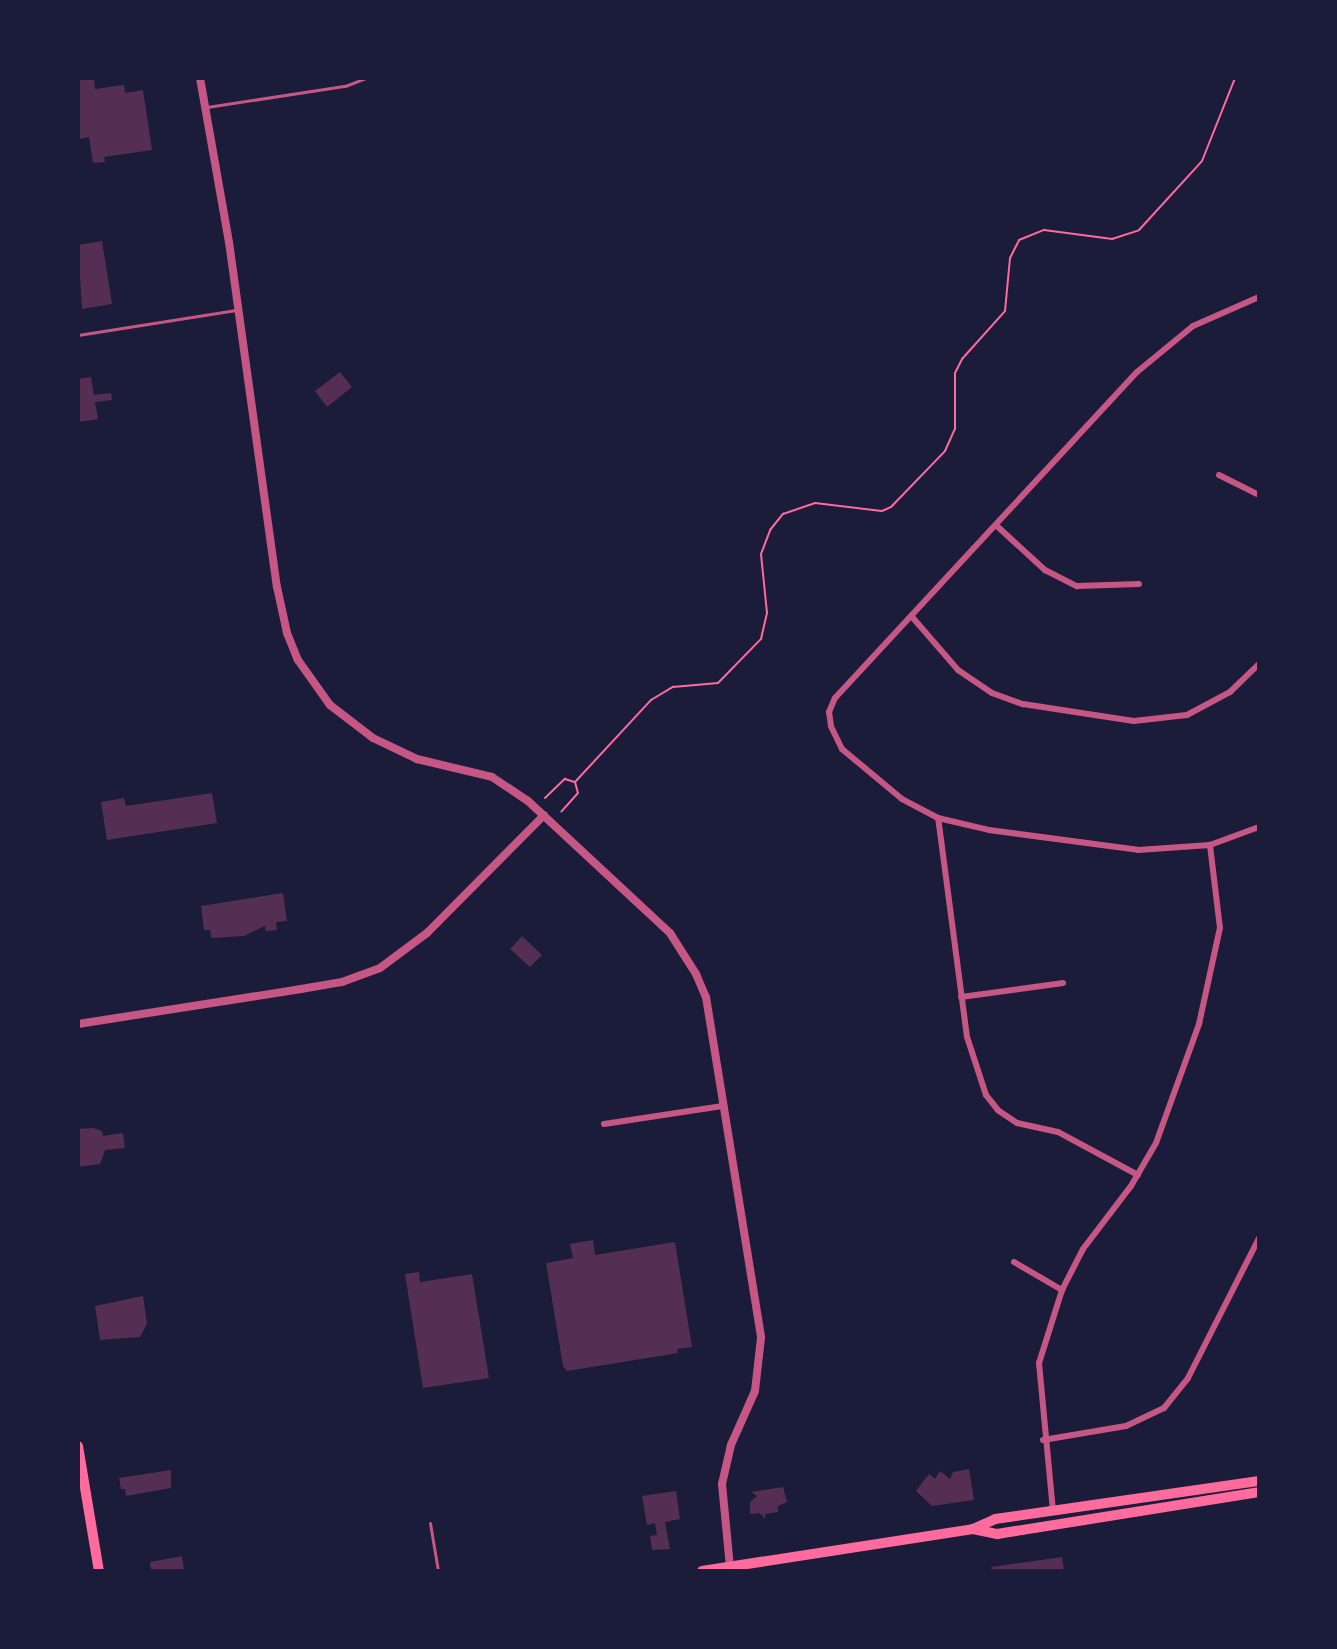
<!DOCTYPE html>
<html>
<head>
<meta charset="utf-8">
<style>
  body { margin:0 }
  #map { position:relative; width:1337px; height:1649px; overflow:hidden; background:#1b1b3a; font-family:"PT Sans Narrow",sans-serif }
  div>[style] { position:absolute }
  .building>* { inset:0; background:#542f53 }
  .path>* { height:2px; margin:-1px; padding:0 1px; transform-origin:1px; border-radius:1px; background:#ff6b9d }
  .service>* { height:3px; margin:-1.5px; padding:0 1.5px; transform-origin:1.5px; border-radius:1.5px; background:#c65784 }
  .minor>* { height:6px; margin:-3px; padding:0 3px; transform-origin:3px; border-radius:3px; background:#c65784 }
  .tertiary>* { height:8px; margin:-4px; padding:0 4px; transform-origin:4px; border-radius:4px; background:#c65784 }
  .primary>* { height:10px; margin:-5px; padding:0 5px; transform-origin:5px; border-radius:5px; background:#ff6b9d }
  span { translate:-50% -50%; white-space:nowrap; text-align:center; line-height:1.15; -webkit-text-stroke:5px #1b1b3a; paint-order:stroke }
  .frame { position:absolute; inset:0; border:80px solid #1b1b3a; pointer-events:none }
</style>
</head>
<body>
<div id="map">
  <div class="building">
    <i style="clip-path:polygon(79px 78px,94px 78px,95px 89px,124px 85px,125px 93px,143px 90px,152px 150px,104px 157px,105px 162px,93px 163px,89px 137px,78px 139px)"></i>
    <i style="clip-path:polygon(102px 241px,112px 304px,82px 309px,78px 245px)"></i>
    <i style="clip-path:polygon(340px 372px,352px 387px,327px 407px,315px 391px)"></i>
    <i style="clip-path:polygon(91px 377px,94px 395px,111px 393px,112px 400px,95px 402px,98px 419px,78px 422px,78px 379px)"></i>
    <i style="clip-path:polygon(212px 793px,217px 823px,107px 840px,101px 802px,124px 798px,126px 806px)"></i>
    <i style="clip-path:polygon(283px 893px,287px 921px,276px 922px,277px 930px,266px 931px,265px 926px,244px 936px,211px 938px,210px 930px,204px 930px,201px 906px)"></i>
    <i style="clip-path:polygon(522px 936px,542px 955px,530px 967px,510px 949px)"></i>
    <i style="clip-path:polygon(93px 1128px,102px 1131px,103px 1136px,123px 1133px,125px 1148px,105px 1150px,100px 1164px,78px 1167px,78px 1129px)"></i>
    <i style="clip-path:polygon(593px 1240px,595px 1255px,675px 1242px,692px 1347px,677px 1349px,678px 1353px,567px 1371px,563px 1366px,546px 1263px,573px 1258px,570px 1244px)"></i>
    <i style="clip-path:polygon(419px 1272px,420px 1282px,472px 1274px,489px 1378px,423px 1388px,405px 1274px)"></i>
    <i style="clip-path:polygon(143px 1296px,147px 1324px,140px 1337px,100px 1340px,95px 1306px)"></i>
    <i style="clip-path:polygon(969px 1469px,974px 1500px,932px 1506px,916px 1491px,929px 1474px,935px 1479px,940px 1471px,950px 1479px,953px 1472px)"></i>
    <i style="clip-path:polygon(171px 1470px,171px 1488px,126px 1496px,125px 1489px,121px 1489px,119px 1478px)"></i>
    <i style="clip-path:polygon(783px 1487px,787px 1502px,778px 1506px,778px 1512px,765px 1514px,765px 1519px,760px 1513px,750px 1514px,750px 1502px,757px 1496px,751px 1492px)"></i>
    <i style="clip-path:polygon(676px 1491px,680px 1519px,665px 1522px,670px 1549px,652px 1550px,650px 1536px,657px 1535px,655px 1523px,647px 1525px,642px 1496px)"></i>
    <i style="clip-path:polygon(182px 1556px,184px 1571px,151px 1571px,150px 1562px)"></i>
    <i style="clip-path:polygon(1062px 1557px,1064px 1571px,991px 1571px,991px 1567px)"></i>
  </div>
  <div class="path">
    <i style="left:575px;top:782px;width:112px;rotate:-47.2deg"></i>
    <i style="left:651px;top:700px;width:26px;rotate:-31deg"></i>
    <i style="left:673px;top:687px;width:45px;rotate:-5.1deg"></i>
    <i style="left:718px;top:683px;width:62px;rotate:-45.7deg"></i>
    <i style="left:761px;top:639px;width:27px;rotate:-77deg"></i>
    <i style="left:767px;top:613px;width:59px;rotate:-95.8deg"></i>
    <i style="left:761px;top:554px;width:26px;rotate:-69deg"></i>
    <i style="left:770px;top:530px;width:21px;rotate:-51deg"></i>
    <i style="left:783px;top:514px;width:34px;rotate:-19deg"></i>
    <i style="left:815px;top:503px;width:67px;rotate:6.8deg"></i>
    <i style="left:882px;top:511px;width:10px;rotate:-24deg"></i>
    <i style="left:891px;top:507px;width:78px;rotate:-46deg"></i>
    <i style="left:945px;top:451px;width:24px;rotate:-66deg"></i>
    <i style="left:955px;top:429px;width:56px;rotate:-90deg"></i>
    <i style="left:955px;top:373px;width:16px;rotate:-63deg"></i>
    <i style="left:962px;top:359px;width:64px;rotate:-48.1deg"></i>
    <i style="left:1005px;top:311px;width:53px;rotate:-84.6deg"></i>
    <i style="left:1010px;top:258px;width:20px;rotate:-63deg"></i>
    <i style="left:1019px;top:240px;width:27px;rotate:-22deg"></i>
    <i style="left:1044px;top:230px;width:69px;rotate:7.5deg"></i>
    <i style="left:1112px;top:239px;width:28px;rotate:-18deg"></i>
    <i style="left:1139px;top:230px;width:93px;rotate:-47.6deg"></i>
    <i style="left:1202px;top:161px;width:89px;rotate:-68.3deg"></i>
    <i style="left:545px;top:798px;width:28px;rotate:-44deg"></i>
    <i style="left:565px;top:779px;width:10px;rotate:17deg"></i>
    <i style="left:575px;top:782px;width:11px;rotate:75deg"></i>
    <i style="left:578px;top:793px;width:25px;rotate:132deg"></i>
  </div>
  <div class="service">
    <i style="left:207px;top:107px;width:140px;rotate:-8.7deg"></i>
    <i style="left:345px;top:86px;width:22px;rotate:-21deg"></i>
    <i style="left:78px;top:335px;width:160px;rotate:-9deg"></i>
    <i style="left:430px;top:1523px;width:49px;rotate:80.5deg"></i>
  </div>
  <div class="minor">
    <i style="left:1219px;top:475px;width:45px;rotate:26.6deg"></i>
    <i style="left:998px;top:527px;width:64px;rotate:42.5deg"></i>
    <i style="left:1045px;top:570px;width:36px;rotate:27deg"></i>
    <i style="left:1077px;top:586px;width:62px;rotate:-1.8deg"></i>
    <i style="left:913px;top:618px;width:69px;rotate:49.1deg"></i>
    <i style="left:958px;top:670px;width:41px;rotate:34.1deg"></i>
    <i style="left:992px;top:693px;width:33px;rotate:20deg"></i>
    <i style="left:1023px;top:704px;width:112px;rotate:8.7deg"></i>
    <i style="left:1134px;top:721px;width:53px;rotate:-6.5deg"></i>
    <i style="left:1187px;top:715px;width:49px;rotate:-28.1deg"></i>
    <i style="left:1230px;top:692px;width:40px;rotate:-44deg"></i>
    <i style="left:938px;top:818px;width:52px;rotate:13.2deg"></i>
    <i style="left:989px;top:830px;width:150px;rotate:7.6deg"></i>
    <i style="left:1138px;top:850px;width:72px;rotate:-4deg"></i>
    <i style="left:1210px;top:845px;width:52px;rotate:-20.2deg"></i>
    <i style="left:961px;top:997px;width:103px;rotate:-7.8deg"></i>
    <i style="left:604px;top:1124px;width:120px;rotate:-8.6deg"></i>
    <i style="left:1138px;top:1175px;width:91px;rotate:-151.7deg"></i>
    <i style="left:1058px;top:1132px;width:42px;rotate:-167.6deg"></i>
    <i style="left:1017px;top:1123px;width:23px;rotate:-146deg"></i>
    <i style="left:998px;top:1110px;width:19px;rotate:-129deg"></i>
    <i style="left:986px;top:1095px;width:61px;rotate:-108.1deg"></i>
    <i style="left:967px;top:1037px;width:221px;rotate:-97.5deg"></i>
    <i style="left:938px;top:818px;width:41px;rotate:-152.2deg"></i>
    <i style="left:902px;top:799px;width:78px;rotate:-140.2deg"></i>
    <i style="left:842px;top:749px;width:25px;rotate:-116deg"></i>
    <i style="left:831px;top:726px;width:14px;rotate:-98deg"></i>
    <i style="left:829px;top:712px;width:15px;rotate:-67deg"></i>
    <i style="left:835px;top:698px;width:444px;rotate:-47.2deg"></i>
    <i style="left:1137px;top:372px;width:72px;rotate:-39.4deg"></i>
    <i style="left:1193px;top:326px;width:72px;rotate:-23.7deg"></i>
    <i style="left:1014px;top:1262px;width:56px;rotate:30.3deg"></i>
    <i style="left:1043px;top:1440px;width:84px;rotate:-9.6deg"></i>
    <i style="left:1126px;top:1426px;width:42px;rotate:-25.3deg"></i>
    <i style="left:1164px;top:1408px;width:38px;rotate:-51deg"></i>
    <i style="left:1188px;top:1378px;width:157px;rotate:-63.1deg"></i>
    <i style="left:1053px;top:1511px;width:149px;rotate:-95.4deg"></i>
    <i style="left:1039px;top:1363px;width:77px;rotate:-72.5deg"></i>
    <i style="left:1062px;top:1290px;width:46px;rotate:-62.9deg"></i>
    <i style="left:1083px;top:1249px;width:79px;rotate:-52.7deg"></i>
    <i style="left:1131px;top:1186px;width:50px;rotate:-59.8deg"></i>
    <i style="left:1156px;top:1143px;width:127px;rotate:-70.1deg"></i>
    <i style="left:1199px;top:1024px;width:98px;rotate:-77.7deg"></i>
    <i style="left:1220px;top:928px;width:84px;rotate:-96.9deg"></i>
  </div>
  <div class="tertiary">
    <i style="left:200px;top:78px;width:167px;rotate:80deg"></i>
    <i style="left:229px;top:242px;width:348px;rotate:82.1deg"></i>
    <i style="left:277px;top:587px;width:47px;rotate:77.7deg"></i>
    <i style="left:287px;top:633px;width:29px;rotate:68deg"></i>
    <i style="left:298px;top:660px;width:55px;rotate:54.6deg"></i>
    <i style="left:330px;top:705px;width:54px;rotate:37.5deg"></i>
    <i style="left:373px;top:738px;width:49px;rotate:25.5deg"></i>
    <i style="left:417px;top:759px;width:77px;rotate:13.5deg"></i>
    <i style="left:492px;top:777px;width:43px;rotate:33.7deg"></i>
    <i style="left:528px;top:801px;width:194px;rotate:42.9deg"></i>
    <i style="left:670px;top:933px;width:49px;rotate:57.6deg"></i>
    <i style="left:696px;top:974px;width:25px;rotate:67deg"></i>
    <i style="left:706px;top:997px;width:345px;rotate:80.8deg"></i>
    <i style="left:761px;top:1338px;width:53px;rotate:96.5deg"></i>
    <i style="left:755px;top:1391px;width:59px;rotate:114deg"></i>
    <i style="left:731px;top:1445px;width:40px;rotate:103deg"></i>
    <i style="left:722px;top:1484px;width:83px;rotate:84.5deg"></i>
    <i style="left:78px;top:1024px;width:226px;rotate:-8.9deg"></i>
    <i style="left:301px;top:989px;width:42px;rotate:-9.7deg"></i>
    <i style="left:342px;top:982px;width:40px;rotate:-20.2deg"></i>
    <i style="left:380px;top:968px;width:59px;rotate:-36.7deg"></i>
    <i style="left:427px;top:933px;width:166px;rotate:-45.2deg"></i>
  </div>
  <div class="primary">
    <i style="left:78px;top:1446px;width:127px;rotate:80.5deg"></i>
    <i style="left:973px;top:1529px;width:25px;rotate:12deg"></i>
    <i style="left:997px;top:1534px;width:265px;rotate:-9.1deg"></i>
    <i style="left:702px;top:1571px;width:274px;rotate:-8.8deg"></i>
    <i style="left:973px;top:1529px;width:24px;rotate:-24deg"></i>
    <i style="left:995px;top:1519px;width:267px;rotate:-8.2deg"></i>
  </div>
  <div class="frame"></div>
</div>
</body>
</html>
